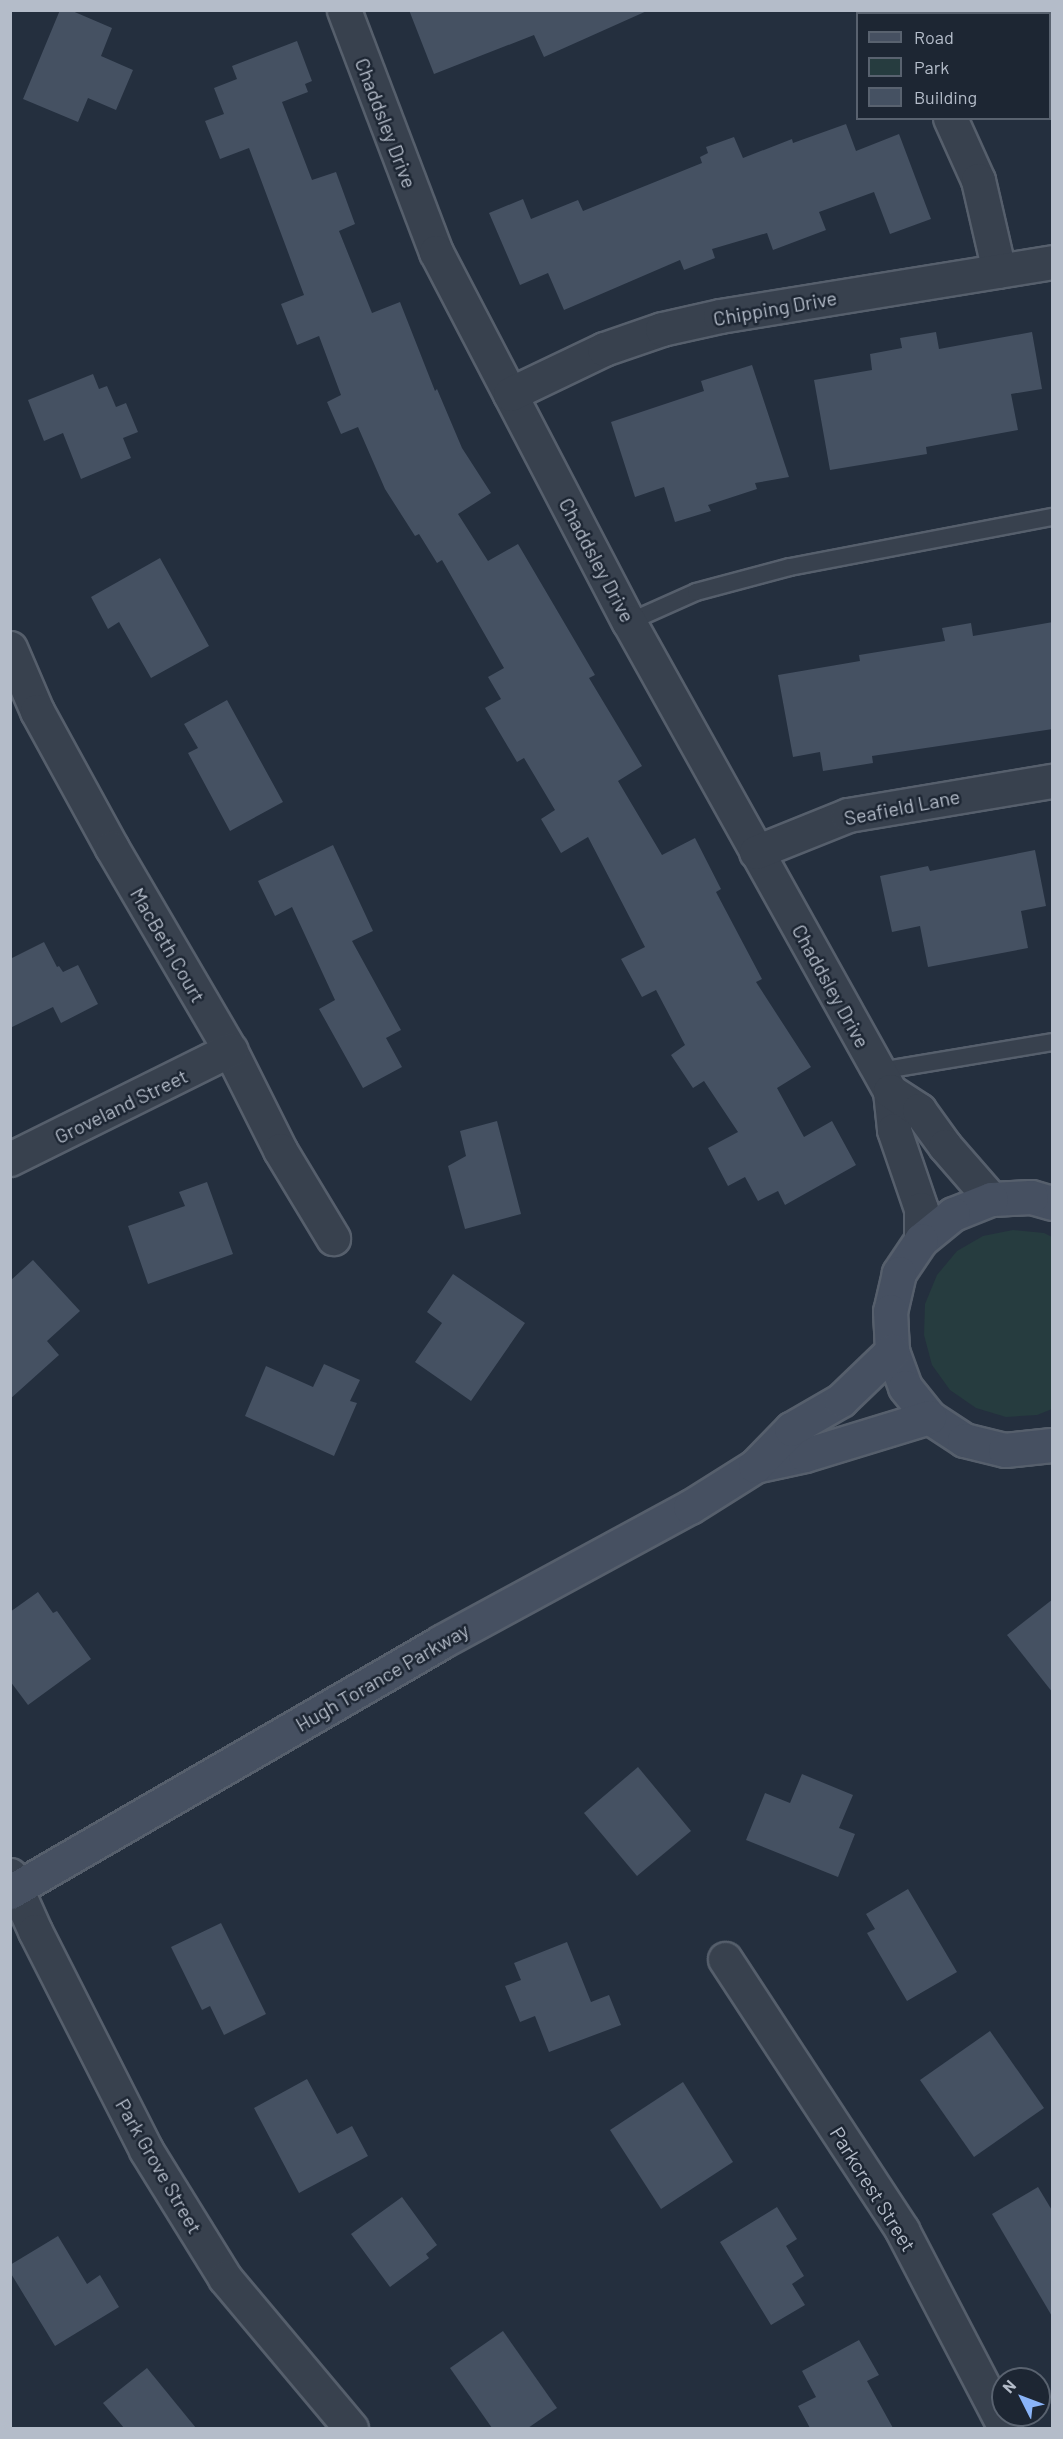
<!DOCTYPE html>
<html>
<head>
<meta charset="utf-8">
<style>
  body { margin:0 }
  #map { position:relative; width:1063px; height:2439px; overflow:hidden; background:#242f3e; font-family:Barlow,sans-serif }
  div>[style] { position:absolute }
  .green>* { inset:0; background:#263c3f }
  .building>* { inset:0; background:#455162 }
  .roads { filter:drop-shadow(2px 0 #565f6c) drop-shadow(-2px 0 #565f6c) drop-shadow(0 2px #565f6c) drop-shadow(0 -2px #565f6c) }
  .lane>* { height:16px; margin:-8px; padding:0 8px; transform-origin:8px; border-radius:8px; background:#38414e }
  .street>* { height:33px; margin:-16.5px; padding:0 16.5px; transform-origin:16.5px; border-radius:16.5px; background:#38414e }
  .secondary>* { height:33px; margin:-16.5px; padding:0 16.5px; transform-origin:16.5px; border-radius:16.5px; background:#465061 }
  span { translate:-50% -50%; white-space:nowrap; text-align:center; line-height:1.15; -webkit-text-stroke:5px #1d2633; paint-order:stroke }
  .street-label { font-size:20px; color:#b4bcc9 }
  .frame { position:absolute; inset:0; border:12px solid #b4bcc9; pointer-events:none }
  .legend { position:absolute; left:856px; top:12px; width:195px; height:108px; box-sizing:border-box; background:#1d2633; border:2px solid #59626f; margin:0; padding:8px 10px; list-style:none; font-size:18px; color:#b4bcc9 }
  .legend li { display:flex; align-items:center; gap:12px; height:30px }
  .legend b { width:30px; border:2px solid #59626f }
  .north { position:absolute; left:991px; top:2367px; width:60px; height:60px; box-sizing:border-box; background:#1d2633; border:2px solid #59626f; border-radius:50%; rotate:312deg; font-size:16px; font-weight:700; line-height:24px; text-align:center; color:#b4bcc9 }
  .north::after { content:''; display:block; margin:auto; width:21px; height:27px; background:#8ab4f8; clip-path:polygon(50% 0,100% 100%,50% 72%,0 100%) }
</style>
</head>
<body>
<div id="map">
  <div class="green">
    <i style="clip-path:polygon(1013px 1230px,1044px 1233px,1052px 1237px,1052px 1409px,1037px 1415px,1006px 1417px,976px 1408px,950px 1390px,932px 1365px,924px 1335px,925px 1304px,937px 1275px,957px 1251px,983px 1236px)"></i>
  </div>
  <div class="building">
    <i style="clip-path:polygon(60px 10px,70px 10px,112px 28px,101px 56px,133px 70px,116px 110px,88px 98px,78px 122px,23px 99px)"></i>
    <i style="clip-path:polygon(409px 10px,649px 10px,544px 57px,534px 35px,434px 74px)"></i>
    <i style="clip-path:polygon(297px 41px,312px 81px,305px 84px,308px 92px,282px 102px,312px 180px,336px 172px,355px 224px,339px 231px,372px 313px,400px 302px,435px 391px,437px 389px,462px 448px,491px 493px,458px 514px,488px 561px,518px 544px,595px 675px,589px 678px,642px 766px,618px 781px,662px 855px,695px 838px,721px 889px,716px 892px,762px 979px,756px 982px,811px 1067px,777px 1088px,804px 1137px,832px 1121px,856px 1165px,785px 1205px,778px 1191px,758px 1201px,745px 1177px,728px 1186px,708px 1148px,738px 1132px,704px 1081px,693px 1088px,671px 1055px,685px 1045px,656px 990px,642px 997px,621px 959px,645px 947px,588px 837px,561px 853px,541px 819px,555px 810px,524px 758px,517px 762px,485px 708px,501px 699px,488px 677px,504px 668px,442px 560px,437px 563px,419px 534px,415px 536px,385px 489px,358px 427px,341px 434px,327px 402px,341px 395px,319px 336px,297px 345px,281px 304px,304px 295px,249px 148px,220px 159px,205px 121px,224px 114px,214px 88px,237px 79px,232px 66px)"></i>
    <i style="clip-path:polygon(846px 124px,856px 151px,899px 134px,931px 219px,890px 234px,874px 192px,819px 212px,826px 230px,773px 250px,767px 233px,712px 249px,715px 258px,684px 270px,680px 260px,564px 310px,548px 273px,520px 285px,489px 213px,523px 199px,531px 219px,578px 200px,583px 211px,702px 163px,700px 157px,708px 153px,706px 147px,734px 137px,743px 158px,792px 139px,793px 143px)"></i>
    <i style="clip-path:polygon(936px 332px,939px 349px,1032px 332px,1042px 389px,1011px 394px,1018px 430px,926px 447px,927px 454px,830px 470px,814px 380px,872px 370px,870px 354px,902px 348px,900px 338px)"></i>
    <i style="clip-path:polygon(752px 365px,789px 477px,755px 483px,757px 489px,708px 505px,711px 511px,675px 522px,664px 487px,635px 497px,611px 422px,704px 391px,701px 381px)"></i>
    <i style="clip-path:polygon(93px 374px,99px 389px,107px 386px,116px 407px,126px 403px,138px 432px,123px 438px,131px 458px,81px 479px,63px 433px,44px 441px,28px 400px)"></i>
    <i style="clip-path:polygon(160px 558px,209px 646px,151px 678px,119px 622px,108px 629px,91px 597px)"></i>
    <i style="clip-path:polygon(1053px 622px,1053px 729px,872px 756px,873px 763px,823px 771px,820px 752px,793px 757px,778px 675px,860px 661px,859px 655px,945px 641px,942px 628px,971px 623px,973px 636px)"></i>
    <i style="clip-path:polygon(227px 700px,283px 802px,230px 831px,188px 753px,198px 748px,184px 724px)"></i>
    <i style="clip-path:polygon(333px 845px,373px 931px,352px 941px,401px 1030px,386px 1038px,402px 1067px,363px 1088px,319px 1009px,335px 1000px,292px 907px,275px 916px,258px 881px)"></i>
    <i style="clip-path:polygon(1035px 850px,1046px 906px,1021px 911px,1028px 948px,928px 967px,920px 926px,892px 932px,880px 876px,928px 866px,930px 871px)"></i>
    <i style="clip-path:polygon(44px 942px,57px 967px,59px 966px,63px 972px,78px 965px,98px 1004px,61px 1023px,53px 1007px,10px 1028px,10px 959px)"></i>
    <i style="clip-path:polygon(497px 1121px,521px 1214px,465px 1229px,448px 1166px,466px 1156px,460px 1131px)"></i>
    <i style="clip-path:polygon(207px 1182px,233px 1254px,148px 1284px,128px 1226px,185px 1206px,179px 1192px)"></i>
    <i style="clip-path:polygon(33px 1260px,80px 1311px,47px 1341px,59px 1355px,10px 1399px,10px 1281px)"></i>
    <i style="clip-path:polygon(453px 1274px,525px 1323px,471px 1401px,415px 1362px,442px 1323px,427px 1312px)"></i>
    <i style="clip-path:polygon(324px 1364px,360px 1380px,350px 1401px,357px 1403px,334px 1456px,245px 1416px,266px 1366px,313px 1387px)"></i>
    <i style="clip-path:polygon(38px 1592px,53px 1613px,57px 1611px,91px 1659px,28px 1705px,10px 1681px,10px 1612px)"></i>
    <i style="clip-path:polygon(1053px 1599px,1053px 1693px,1007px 1635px)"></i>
    <i style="clip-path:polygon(638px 1767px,691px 1831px,637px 1876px,584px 1813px)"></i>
    <i style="clip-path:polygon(802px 1774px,853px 1795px,839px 1828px,855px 1834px,838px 1877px,746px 1840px,765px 1793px,790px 1803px)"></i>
    <i style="clip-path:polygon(908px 1889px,957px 1972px,907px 2001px,867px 1933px,875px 1929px,866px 1914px)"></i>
    <i style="clip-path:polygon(221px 1923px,266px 2014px,224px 2035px,210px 2006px,202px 2010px,171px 1947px)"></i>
    <i style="clip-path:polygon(567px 1942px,591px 2002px,609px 1995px,621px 2025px,549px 2052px,535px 2016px,520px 2022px,505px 1986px,521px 1980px,514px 1963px)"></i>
    <i style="clip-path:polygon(990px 2031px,1044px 2108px,974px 2157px,920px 2080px)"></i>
    <i style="clip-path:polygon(307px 2079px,337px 2134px,352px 2126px,368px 2156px,299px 2193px,254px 2108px)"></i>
    <i style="clip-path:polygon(683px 2082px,733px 2162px,661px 2209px,610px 2130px)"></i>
    <i style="clip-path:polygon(1038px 2187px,1053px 2212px,1053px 2318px,992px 2214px)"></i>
    <i style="clip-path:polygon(402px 2197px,437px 2245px,426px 2254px,429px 2258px,390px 2287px,351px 2234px)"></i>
    <i style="clip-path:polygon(777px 2207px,797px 2239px,786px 2246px,804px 2276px,792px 2284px,805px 2305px,771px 2325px,720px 2242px)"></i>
    <i style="clip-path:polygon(58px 2236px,87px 2284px,100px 2275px,119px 2307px,55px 2346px,10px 2272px,10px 2265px)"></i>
    <i style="clip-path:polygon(503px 2331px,557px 2408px,528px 2428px,492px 2428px,450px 2368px)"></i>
    <i style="clip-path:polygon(859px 2340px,879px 2375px,867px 2381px,893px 2428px,810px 2428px,798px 2406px,816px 2397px,802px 2371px)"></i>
    <i style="clip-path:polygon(147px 2368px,196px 2428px,124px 2428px,103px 2403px)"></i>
  </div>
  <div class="roads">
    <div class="lane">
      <i style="left:629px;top:622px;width:73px;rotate:-24.1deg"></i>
      <i style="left:696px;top:592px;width:97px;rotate:-14.9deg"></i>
      <i style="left:790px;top:567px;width:267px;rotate:-10.8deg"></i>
      <i style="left:879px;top:1071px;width:175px;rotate:-9.5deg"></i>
    </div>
    <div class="street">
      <i style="left:344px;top:10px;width:259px;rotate:69.2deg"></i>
      <i style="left:436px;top:252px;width:417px;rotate:62.5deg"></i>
      <i style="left:629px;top:622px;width:537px;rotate:60.9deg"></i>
      <i style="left:890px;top:1091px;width:39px;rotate:84deg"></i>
      <i style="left:894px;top:1130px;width:83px;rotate:71.1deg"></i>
      <i style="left:921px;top:1209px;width:31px;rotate:90deg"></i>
      <i style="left:902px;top:10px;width:4px;rotate:76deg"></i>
      <i style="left:950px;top:118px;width:68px;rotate:65.7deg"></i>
      <i style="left:978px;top:180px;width:93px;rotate:77deg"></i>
      <i style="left:510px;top:394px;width:104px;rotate:-25.6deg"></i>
      <i style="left:604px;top:349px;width:61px;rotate:-19deg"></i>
      <i style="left:662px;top:329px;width:59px;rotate:-12.6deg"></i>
      <i style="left:720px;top:316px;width:336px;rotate:-9.2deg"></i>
      <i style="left:10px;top:648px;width:69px;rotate:66.8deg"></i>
      <i style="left:37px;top:711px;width:156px;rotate:61.3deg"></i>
      <i style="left:112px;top:848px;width:234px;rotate:59.7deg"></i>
      <i style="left:230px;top:1050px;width:112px;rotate:63.4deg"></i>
      <i style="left:280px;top:1150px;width:103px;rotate:58.9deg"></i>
      <i style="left:756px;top:852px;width:99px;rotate:-21.9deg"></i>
      <i style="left:848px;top:815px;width:207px;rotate:-9.5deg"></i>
      <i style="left:890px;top:1091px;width:35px;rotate:33deg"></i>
      <i style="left:919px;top:1110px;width:44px;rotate:54.2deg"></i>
      <i style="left:945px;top:1146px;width:70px;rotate:49deg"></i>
      <i style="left:10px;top:1159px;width:246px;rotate:-26.4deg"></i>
      <i style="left:10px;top:1875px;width:61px;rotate:65.9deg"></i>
      <i style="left:35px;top:1931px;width:246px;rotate:63.1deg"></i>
      <i style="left:146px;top:2150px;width:150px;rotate:58.3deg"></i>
      <i style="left:225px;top:2278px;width:196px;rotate:50deg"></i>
      <i style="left:725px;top:1959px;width:324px;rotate:56.8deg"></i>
      <i style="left:902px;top:2230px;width:223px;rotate:62.5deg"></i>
    </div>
    <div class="secondary">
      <i style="left:1052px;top:1203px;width:22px;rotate:-164deg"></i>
      <i style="left:1031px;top:1197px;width:40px;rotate:177.1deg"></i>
      <i style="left:991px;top:1199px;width:41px;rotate:158.5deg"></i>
      <i style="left:953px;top:1214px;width:41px;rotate:140.9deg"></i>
      <i style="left:921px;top:1240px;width:40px;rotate:124deg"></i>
      <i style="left:899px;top:1273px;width:39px;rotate:103deg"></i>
      <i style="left:890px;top:1311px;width:40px;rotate:87.1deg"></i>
      <i style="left:892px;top:1351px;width:38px;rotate:70deg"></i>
      <i style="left:905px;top:1387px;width:38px;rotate:51deg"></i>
      <i style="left:929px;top:1417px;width:42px;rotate:33.3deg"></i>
      <i style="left:964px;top:1440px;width:42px;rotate:13.7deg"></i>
      <i style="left:1005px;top:1450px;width:47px;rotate:-6.1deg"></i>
      <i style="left:755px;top:1466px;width:51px;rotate:-12.4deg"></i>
      <i style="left:805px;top:1455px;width:130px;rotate:-17deg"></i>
      <i style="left:10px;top:1892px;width:498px;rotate:-30.1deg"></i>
      <i style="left:441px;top:1642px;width:283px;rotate:-28.5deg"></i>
      <i style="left:690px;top:1507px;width:77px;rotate:-32.2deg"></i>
      <i style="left:755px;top:1466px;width:52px;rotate:-45.8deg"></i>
      <i style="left:791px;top:1429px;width:58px;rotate:-30.1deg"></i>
      <i style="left:841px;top:1400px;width:71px;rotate:-43.9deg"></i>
    </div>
  </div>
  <div class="street-label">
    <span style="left:386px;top:123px;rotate:69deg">Chaddsley Drive</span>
    <span style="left:775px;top:308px;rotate:-10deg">Chipping Drive</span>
    <span style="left:597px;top:560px;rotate:62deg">Chaddsley Drive</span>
    <span style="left:902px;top:807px;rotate:-11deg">Seafield Lane</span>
    <span style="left:168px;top:945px;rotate:60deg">MacBeth Court</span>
    <span style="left:831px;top:986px;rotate:61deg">Chaddsley Drive</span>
    <span style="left:121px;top:1106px;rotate:-26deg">Groveland Street</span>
    <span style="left:382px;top:1677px;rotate:-30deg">Hugh Torance Parkway</span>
    <span style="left:159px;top:2166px;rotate:60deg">Park Grove Street</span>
    <span style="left:873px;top:2189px;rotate:58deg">Parkcrest Street</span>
  </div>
  <div class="frame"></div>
  <ul class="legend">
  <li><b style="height:8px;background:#465061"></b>Road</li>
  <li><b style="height:16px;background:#263c3f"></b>Park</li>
  <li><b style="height:16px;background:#455162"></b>Building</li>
  </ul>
  <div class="north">N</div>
</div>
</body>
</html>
